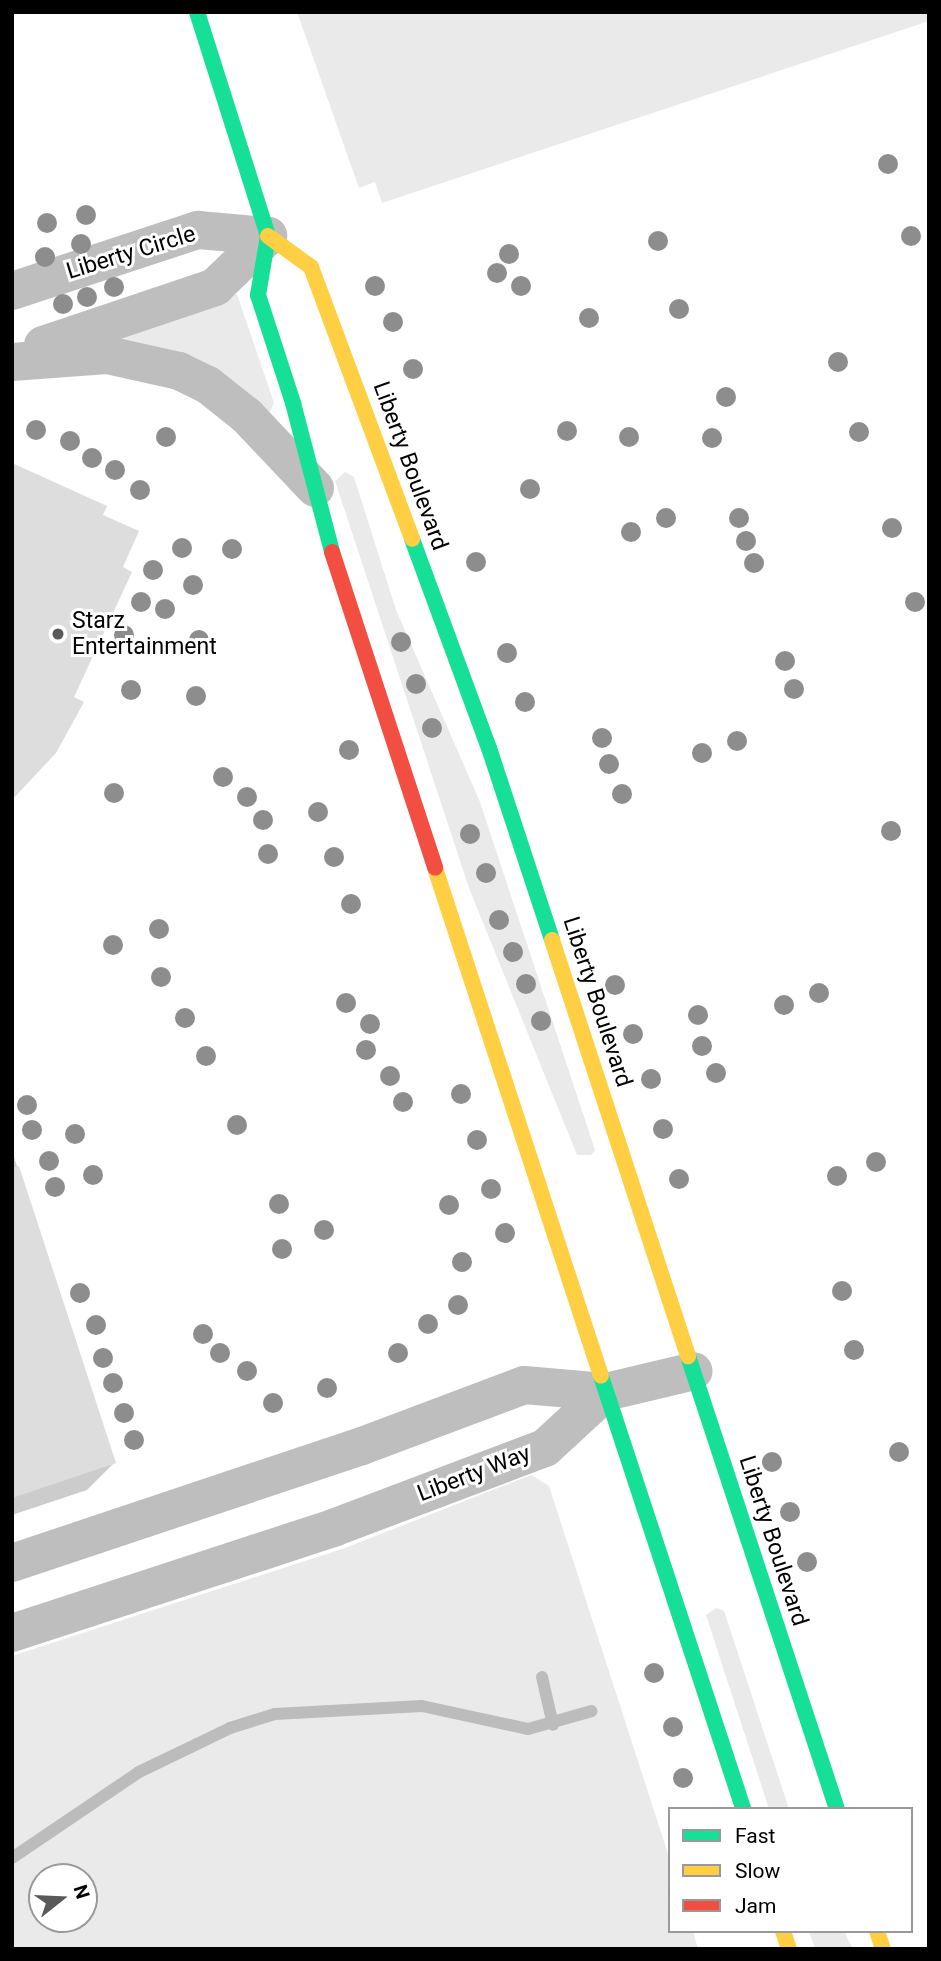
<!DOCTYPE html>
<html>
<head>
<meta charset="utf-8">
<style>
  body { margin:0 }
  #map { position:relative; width:941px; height:1961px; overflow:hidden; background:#fff; font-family:Roboto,sans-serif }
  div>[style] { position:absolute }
  .green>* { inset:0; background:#eaeaea }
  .shadow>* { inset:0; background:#0003 }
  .stream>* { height:12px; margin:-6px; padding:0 6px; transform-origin:6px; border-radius:6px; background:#bcbcbc }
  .building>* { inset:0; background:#ddd }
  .street>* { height:38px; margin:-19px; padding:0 19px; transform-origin:19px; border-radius:19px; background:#bebebe }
  .fast>* { height:16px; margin:-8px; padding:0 8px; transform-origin:8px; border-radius:8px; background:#16e098 }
  .slow>* { height:16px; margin:-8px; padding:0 8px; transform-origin:8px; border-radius:8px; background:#ffcf43 }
  .jam>* { height:16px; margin:-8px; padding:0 8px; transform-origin:8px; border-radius:8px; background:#f24e42 }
  .trees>* { width:20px; height:20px; margin:-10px; border-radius:50%; background:#8d8d8d }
  .dots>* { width:19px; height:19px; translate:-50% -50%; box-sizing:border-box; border:4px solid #fff; border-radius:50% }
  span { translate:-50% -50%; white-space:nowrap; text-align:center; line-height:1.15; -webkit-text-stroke:6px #fff; paint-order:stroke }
  .street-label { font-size:23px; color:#000 }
  .poi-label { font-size:23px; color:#000 }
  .left { translate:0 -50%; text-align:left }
  .frame { position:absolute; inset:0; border:14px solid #000; pointer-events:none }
  .legend { position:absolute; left:668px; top:1807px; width:245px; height:126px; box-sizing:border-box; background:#fff; border:2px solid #999; margin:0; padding:9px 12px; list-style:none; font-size:21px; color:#000 }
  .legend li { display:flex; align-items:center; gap:14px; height:35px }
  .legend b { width:35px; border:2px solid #999 }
  .north { position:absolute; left:28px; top:1863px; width:70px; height:70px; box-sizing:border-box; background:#fff; border:2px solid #999; border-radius:50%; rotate:72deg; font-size:19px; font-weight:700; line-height:28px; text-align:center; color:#000 }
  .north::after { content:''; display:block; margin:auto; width:24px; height:32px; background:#595959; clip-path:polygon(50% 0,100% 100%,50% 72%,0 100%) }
</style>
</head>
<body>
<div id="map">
  <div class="green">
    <i style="clip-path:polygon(297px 12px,929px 12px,929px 21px,382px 203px,375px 182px,359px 188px)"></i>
    <i style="clip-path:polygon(237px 294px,274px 403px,269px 414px,108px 334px)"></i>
    <i style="clip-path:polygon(345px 472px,354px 477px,396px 610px,480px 802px,595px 1150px,591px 1155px,577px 1155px,469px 888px,335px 481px)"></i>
    <i style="clip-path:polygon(evenodd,531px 1475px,549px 1486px,670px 1860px,670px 1931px,693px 1931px,698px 1949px,12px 1949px,12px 1656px,345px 1548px,531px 1475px,84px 1877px,84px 1919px,42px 1919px,42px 1877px,84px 1877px)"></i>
    <i style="clip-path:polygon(716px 1608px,724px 1611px,789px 1809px,769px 1809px,706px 1615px)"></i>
    <i style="clip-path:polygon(809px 1931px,844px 1931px,853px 1949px,815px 1949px)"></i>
  </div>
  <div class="shadow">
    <i style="clip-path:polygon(12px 1151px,114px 1463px,87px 1490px,12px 1515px)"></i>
  </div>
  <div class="stream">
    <i style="left:542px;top:1677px;width:49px;rotate:77.1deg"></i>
    <i style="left:12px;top:1858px;width:153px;rotate:-34.1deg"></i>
    <i style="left:139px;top:1772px;width:101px;rotate:-25.8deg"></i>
    <i style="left:230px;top:1728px;width:47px;rotate:-17.3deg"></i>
    <i style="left:275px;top:1714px;width:147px;rotate:-3.1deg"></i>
    <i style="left:422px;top:1706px;width:108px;rotate:12.2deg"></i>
    <i style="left:528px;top:1729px;width:66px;rotate:-15.7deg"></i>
  </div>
  <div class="building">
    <i style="clip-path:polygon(12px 463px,107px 506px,103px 515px,139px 531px,123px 567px,132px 572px,74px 697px,84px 702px,56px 753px,12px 800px)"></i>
    <i style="clip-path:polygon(19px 1166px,116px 1463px,12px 1498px,12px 1168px)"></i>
  </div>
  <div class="street">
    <i style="left:12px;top:291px;width:196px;rotate:-18.2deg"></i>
    <i style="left:198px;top:230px;width:70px;rotate:4.9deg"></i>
    <i style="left:43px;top:345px;width:182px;rotate:-18.6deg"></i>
    <i style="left:215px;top:287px;width:74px;rotate:-43.9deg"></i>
    <i style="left:12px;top:362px;width:95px;rotate:-4.2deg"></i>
    <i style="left:107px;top:355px;width:74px;rotate:12.5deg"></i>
    <i style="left:179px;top:371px;width:32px;rotate:26deg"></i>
    <i style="left:208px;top:385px;width:50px;rotate:38.5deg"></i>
    <i style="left:247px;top:416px;width:99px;rotate:46.6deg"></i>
    <i style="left:12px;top:1563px;width:369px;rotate:-18.5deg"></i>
    <i style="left:362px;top:1446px;width:173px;rotate:-20.6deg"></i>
    <i style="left:524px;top:1385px;width:82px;rotate:4.9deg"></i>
    <i style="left:606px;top:1392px;width:90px;rotate:-13.4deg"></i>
    <i style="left:12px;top:1633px;width:338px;rotate:-18.1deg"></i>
    <i style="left:333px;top:1528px;width:227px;rotate:-20.7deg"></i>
    <i style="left:545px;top:1448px;width:83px;rotate:-42.6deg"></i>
  </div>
  <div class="fast">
    <i style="left:197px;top:12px;width:235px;rotate:72.4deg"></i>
    <i style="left:268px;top:236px;width:60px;rotate:99.6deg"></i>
    <i style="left:258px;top:295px;width:114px;rotate:72deg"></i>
    <i style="left:293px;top:403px;width:154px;rotate:75.3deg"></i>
    <i style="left:412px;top:539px;width:223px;rotate:69.8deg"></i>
    <i style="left:489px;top:748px;width:202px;rotate:71.8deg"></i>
    <i style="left:688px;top:1356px;width:477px;rotate:71.8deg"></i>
    <i style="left:601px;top:1376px;width:456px;rotate:71.8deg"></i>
  </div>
  <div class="slow">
    <i style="left:268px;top:236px;width:53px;rotate:35.8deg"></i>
    <i style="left:311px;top:267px;width:290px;rotate:69.6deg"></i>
    <i style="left:435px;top:868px;width:534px;rotate:71.9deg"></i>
    <i style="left:552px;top:940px;width:438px;rotate:71.9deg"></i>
    <i style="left:783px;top:1931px;width:19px;rotate:72deg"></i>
    <i style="left:877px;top:1931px;width:19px;rotate:72deg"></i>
  </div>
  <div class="jam">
    <i style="left:332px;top:552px;width:332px;rotate:71.9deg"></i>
  </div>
  <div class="trees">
    <i style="left:888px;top:164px"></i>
    <i style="left:86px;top:215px"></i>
    <i style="left:47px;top:223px"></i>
    <i style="left:911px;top:236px"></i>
    <i style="left:658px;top:241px"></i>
    <i style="left:81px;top:244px"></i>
    <i style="left:509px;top:254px"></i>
    <i style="left:45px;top:257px"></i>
    <i style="left:497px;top:273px"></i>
    <i style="left:375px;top:286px"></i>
    <i style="left:521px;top:286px"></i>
    <i style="left:114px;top:287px"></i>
    <i style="left:87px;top:297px"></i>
    <i style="left:63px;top:304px"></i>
    <i style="left:679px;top:309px"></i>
    <i style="left:589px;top:318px"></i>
    <i style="left:393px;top:322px"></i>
    <i style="left:838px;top:362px"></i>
    <i style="left:413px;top:369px"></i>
    <i style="left:726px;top:397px"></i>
    <i style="left:36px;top:430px"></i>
    <i style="left:567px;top:431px"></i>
    <i style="left:859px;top:432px"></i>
    <i style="left:166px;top:437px"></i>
    <i style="left:629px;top:437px"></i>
    <i style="left:712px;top:438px"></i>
    <i style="left:70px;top:441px"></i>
    <i style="left:92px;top:458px"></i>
    <i style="left:115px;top:470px"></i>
    <i style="left:530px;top:489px"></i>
    <i style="left:140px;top:490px"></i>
    <i style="left:666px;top:518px"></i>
    <i style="left:739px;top:518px"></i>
    <i style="left:892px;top:528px"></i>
    <i style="left:631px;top:532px"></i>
    <i style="left:746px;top:541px"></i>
    <i style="left:182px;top:548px"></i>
    <i style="left:232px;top:549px"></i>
    <i style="left:476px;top:562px"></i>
    <i style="left:754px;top:563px"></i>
    <i style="left:153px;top:570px"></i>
    <i style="left:193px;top:585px"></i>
    <i style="left:141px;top:602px"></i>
    <i style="left:915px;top:602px"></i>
    <i style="left:165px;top:609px"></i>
    <i style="left:124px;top:635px"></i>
    <i style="left:199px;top:640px"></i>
    <i style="left:401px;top:642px"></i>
    <i style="left:507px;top:653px"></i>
    <i style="left:785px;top:661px"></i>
    <i style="left:416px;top:684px"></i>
    <i style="left:794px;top:689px"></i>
    <i style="left:131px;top:690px"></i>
    <i style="left:196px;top:696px"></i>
    <i style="left:525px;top:702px"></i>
    <i style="left:432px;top:728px"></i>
    <i style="left:602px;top:738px"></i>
    <i style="left:737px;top:741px"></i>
    <i style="left:349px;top:750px"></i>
    <i style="left:702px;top:753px"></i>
    <i style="left:609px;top:764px"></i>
    <i style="left:223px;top:777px"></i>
    <i style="left:114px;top:793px"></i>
    <i style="left:622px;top:794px"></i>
    <i style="left:247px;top:797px"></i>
    <i style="left:318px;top:812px"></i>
    <i style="left:263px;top:820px"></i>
    <i style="left:891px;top:831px"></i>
    <i style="left:470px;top:834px"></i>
    <i style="left:268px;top:854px"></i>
    <i style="left:334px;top:857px"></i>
    <i style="left:486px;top:873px"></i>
    <i style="left:351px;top:904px"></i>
    <i style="left:499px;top:920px"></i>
    <i style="left:159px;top:929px"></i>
    <i style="left:113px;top:945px"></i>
    <i style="left:513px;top:952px"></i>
    <i style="left:161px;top:977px"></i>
    <i style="left:526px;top:984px"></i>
    <i style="left:615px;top:985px"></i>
    <i style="left:819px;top:993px"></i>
    <i style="left:346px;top:1003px"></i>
    <i style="left:784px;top:1005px"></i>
    <i style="left:698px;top:1015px"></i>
    <i style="left:185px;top:1018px"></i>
    <i style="left:541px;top:1021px"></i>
    <i style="left:370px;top:1024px"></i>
    <i style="left:633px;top:1034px"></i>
    <i style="left:702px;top:1046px"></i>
    <i style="left:366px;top:1050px"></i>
    <i style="left:206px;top:1056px"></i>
    <i style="left:716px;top:1073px"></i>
    <i style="left:390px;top:1076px"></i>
    <i style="left:651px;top:1079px"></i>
    <i style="left:461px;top:1094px"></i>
    <i style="left:403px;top:1102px"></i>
    <i style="left:27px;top:1105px"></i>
    <i style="left:237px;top:1125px"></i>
    <i style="left:663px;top:1129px"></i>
    <i style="left:32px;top:1130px"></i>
    <i style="left:75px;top:1134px"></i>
    <i style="left:477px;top:1140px"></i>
    <i style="left:49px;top:1161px"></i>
    <i style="left:876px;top:1162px"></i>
    <i style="left:93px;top:1175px"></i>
    <i style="left:837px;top:1176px"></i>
    <i style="left:679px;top:1179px"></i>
    <i style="left:55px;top:1187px"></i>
    <i style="left:491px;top:1189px"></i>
    <i style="left:279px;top:1204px"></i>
    <i style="left:449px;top:1205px"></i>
    <i style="left:324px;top:1230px"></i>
    <i style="left:505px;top:1233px"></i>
    <i style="left:282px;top:1249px"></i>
    <i style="left:462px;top:1262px"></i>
    <i style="left:842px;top:1291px"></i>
    <i style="left:80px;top:1293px"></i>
    <i style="left:458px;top:1305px"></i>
    <i style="left:428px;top:1324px"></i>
    <i style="left:96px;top:1325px"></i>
    <i style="left:203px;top:1334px"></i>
    <i style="left:854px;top:1350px"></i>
    <i style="left:220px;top:1353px"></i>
    <i style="left:398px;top:1353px"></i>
    <i style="left:103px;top:1358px"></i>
    <i style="left:247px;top:1371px"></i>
    <i style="left:113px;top:1383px"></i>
    <i style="left:327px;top:1388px"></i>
    <i style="left:273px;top:1403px"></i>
    <i style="left:124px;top:1413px"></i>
    <i style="left:134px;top:1440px"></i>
    <i style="left:899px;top:1452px"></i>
    <i style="left:772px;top:1462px"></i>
    <i style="left:790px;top:1512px"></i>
    <i style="left:807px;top:1562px"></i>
    <i style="left:654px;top:1673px"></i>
    <i style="left:673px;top:1727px"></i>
    <i style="left:683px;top:1778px"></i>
  </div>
  <div class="dots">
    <i style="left:58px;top:634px;background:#595959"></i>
  </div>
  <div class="street-label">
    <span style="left:131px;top:253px;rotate:-17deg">Liberty Circle</span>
    <span style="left:410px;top:466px;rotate:70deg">Liberty Boulevard</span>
    <span style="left:597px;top:1002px;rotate:72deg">Liberty Boulevard</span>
    <span style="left:474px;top:1474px;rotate:-21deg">Liberty Way</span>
    <span style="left:773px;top:1541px;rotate:72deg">Liberty Boulevard</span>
  </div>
  <div class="poi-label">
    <span class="left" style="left:72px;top:634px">Starz<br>Entertainment</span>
  </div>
  <div class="frame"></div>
  <ul class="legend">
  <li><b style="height:9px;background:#16e098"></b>Fast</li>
  <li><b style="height:9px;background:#ffcf43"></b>Slow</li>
  <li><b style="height:9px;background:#f24e42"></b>Jam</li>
  </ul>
  <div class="north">N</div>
</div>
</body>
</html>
